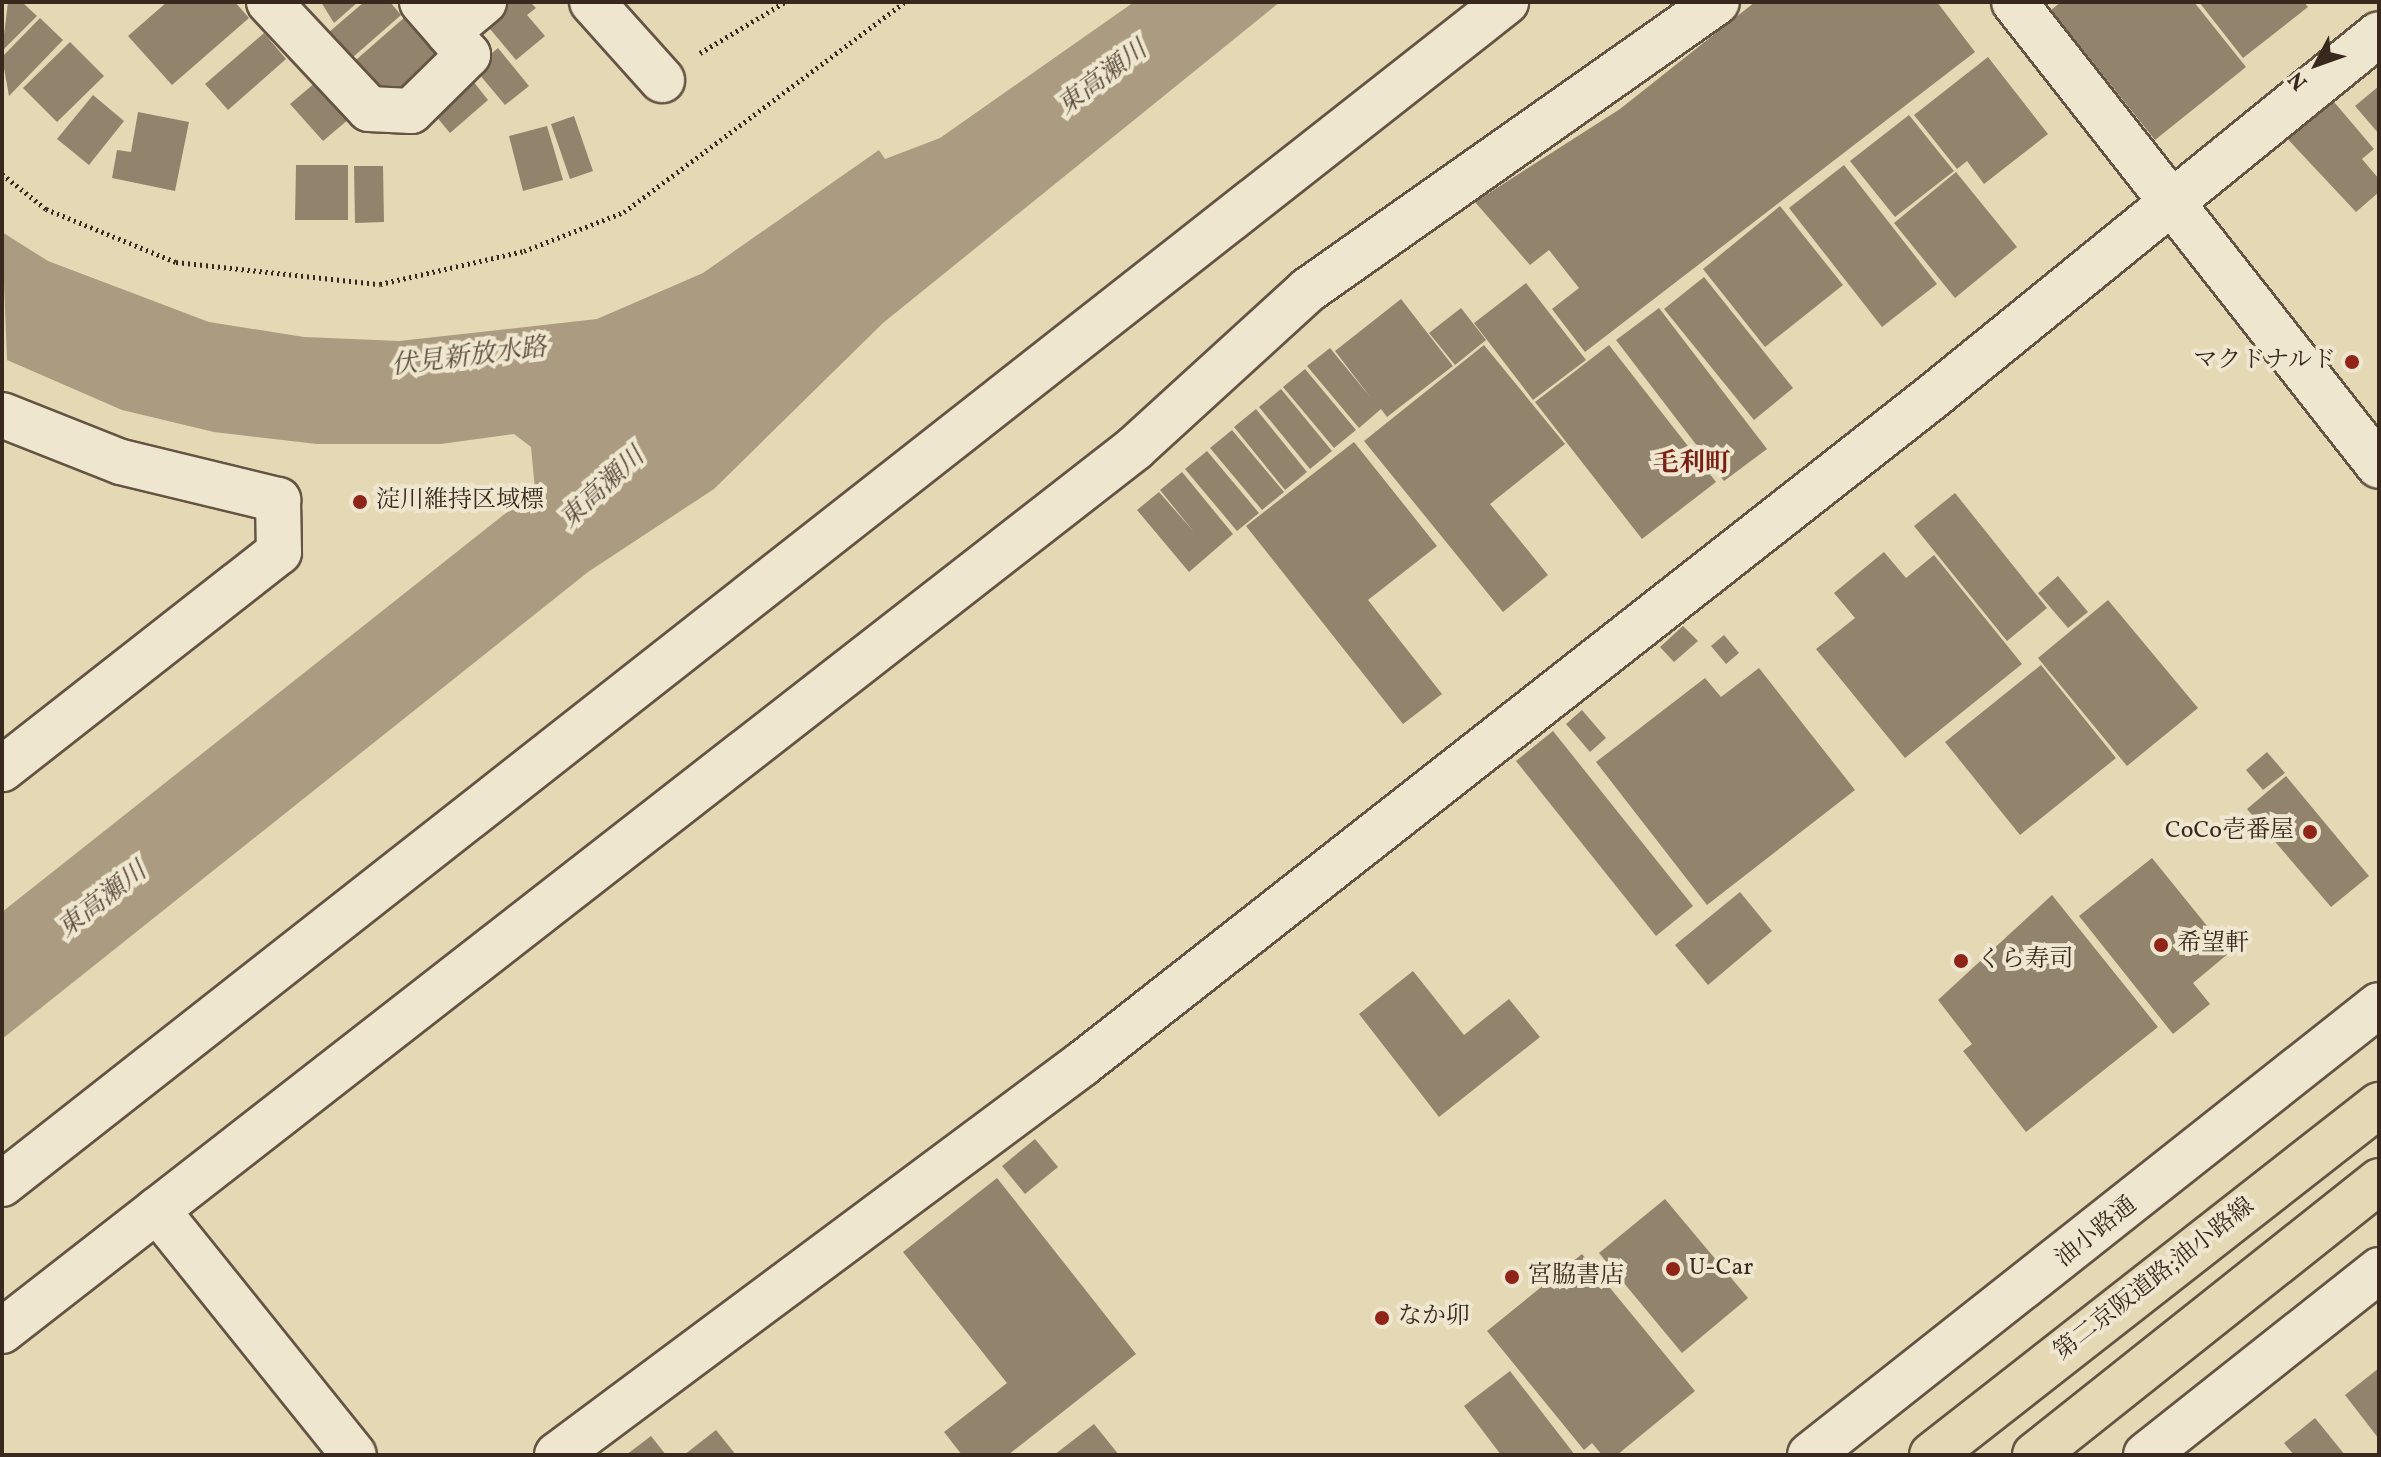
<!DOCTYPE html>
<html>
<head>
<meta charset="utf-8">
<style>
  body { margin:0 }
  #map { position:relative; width:2381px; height:1457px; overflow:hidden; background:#e5d8b4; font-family:Vollkorn,"Noto Serif JP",serif }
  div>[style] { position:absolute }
  .water>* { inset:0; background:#ab9c81 }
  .building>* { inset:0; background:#92846c }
  .path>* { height:5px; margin-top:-2.5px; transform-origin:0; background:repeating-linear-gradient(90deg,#39281d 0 2px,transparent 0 6px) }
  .roads { filter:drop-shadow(2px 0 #645443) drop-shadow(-2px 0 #645443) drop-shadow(0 2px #645443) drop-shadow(0 -2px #645443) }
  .minor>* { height:44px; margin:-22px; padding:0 22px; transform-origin:22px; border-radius:22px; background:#eee6ce }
  .highway>* { height:44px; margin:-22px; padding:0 22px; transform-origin:22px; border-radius:22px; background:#e5d8b4 }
  .dots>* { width:22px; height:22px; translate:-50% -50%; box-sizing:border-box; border:4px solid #eee6ce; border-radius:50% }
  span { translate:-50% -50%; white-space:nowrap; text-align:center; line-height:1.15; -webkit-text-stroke:8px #eee6ce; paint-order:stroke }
  .poi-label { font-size:24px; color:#39281d }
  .right { translate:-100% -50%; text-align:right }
  .left { translate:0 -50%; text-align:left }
  .street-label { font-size:24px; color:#39281d }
  .water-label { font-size:26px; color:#5b4b3b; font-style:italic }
  .neighbourhood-label { font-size:26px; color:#7a1f14; font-weight:700 }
  .frame { position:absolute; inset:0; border:4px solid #39281d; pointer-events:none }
  .north { position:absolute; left:2277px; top:24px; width:80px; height:80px; -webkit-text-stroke:6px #eee6ce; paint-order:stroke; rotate:229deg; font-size:22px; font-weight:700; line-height:32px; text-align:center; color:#39281d }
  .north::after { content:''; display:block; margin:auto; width:28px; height:36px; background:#39281d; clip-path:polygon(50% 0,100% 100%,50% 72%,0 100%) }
</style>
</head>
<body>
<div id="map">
  <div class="water">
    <i style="clip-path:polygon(1134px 2px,1280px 2px,883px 323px,714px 489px,588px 572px,2px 1039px,2px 912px,535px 490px,531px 447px,514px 434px,441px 444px,317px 444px,214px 432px,122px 410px,7px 360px,2px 232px,48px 261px,209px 322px,304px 337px,399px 341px,597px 319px,703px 273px,879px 150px,885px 159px,940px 138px)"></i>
  </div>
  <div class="building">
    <i style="clip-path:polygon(8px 2px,22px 2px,37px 16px,2px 51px)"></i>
    <i style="clip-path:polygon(167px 2px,235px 2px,249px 18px,172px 85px,128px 36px)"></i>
    <i style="clip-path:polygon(321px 2px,358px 2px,334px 23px)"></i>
    <i style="clip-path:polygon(364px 2px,390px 2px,401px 15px,344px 65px,321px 39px)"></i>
    <i style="clip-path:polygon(511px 2px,530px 2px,536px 8px,527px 15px,545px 36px,516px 60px,485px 23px)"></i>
    <i style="clip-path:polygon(1755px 2px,1937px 2px,1975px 52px,1585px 352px,1552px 309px,1579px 288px,1549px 250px,1530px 265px,1475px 202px,1620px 109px)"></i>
    <i style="clip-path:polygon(2061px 2px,2194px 2px,2246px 67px,2155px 140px,2051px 10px)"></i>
    <i style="clip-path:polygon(2199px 2px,2304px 2px,2308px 7px,2243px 58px)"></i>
    <i style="clip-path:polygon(405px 17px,439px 57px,391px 99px,349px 66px)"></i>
    <i style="clip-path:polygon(40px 18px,63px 40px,9px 96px,2px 57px)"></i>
    <i style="clip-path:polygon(264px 33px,286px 59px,228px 110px,205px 84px)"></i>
    <i style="clip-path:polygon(70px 42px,104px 76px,57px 122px,23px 88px)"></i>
    <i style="clip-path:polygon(498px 48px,529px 86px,505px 105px,474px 68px)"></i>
    <i style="clip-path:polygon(1988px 57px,2048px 134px,1984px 184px,1967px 161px,1957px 169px,1914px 115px)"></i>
    <i style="clip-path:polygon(469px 76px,488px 100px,450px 133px,430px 109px)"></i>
    <i style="clip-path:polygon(316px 82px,349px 119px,323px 141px,290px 104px)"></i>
    <i style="clip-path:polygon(2379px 86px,2379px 134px,2355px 106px)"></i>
    <i style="clip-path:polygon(93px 95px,124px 121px,89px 165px,57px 139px)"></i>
    <i style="clip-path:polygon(2329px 96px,2374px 149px,2362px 159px,2379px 179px,2379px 192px,2356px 212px,2284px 135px)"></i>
    <i style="clip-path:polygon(138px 112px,189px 122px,175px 191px,112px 178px,117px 150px,131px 152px)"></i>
    <i style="clip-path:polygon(1909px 115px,1954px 171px,1895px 217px,1850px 161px)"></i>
    <i style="clip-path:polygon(574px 116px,593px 171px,570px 179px,551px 124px)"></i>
    <i style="clip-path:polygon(547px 126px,563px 180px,523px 191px,509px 136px)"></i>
    <i style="clip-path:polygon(296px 165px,348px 165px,348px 220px,295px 220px)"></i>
    <i style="clip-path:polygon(1844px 165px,1937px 284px,1882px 327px,1789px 208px)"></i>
    <i style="clip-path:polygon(354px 166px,383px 166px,384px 222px,355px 223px)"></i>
    <i style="clip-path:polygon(1956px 172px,2017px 247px,1955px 298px,1894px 223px)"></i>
    <i style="clip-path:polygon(1780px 206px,1843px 285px,1765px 347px,1703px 269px)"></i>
    <i style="clip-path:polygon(1704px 277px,1793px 388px,1754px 420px,1664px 309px)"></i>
    <i style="clip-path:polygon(1526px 283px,1586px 360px,1533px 400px,1474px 323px)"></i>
    <i style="clip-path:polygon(1401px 299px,1453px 366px,1387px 417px,1381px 409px,1359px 428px,1307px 366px,1330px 348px,1371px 398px,1335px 351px)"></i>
    <i style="clip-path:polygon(1461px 308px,1486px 340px,1455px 365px,1429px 333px)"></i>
    <i style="clip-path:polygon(1659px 308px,1767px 449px,1724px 481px,1616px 340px)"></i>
    <i style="clip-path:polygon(1484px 345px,1565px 444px,1490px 504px,1548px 575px,1503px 612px,1364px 441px)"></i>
    <i style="clip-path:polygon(1609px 345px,1716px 482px,1642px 539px,1535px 402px)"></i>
    <i style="clip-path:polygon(1305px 369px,1356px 430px,1334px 448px,1283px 387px)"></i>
    <i style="clip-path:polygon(1281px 389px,1332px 451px,1310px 469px,1259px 407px)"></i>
    <i style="clip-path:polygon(1256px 409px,1307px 472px,1285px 490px,1234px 427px)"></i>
    <i style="clip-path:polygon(1232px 430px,1284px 492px,1262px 510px,1210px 448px)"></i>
    <i style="clip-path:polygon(1354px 442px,1437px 546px,1368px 600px,1442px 694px,1403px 724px,1246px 526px)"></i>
    <i style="clip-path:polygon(1207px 451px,1259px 513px,1237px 531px,1185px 469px)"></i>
    <i style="clip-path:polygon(1182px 472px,1233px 534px,1189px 572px,1137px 510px,1159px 492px,1194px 532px,1160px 490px)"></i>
    <i style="clip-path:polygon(1955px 493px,2047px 608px,2007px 641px,1914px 526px)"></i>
    <i style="clip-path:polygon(1884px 552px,1906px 578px,1934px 555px,2022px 664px,1905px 758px,1816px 649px,1855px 618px,1834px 593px)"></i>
    <i style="clip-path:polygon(2058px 576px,2088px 612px,2068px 628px,2038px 593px)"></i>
    <i style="clip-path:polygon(2108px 600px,2198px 708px,2127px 766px,2038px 658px)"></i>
    <i style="clip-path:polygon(1683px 626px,1698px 641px,1674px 662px,1660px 647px)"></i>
    <i style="clip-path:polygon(1724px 635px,1739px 653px,1726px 664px,1711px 646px)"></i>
    <i style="clip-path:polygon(2041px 665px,2116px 758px,2020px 835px,1945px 742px)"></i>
    <i style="clip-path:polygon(1759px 668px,1855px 790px,1707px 905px,1596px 762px,1705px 678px,1721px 697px)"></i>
    <i style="clip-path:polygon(1582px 710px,1606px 738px,1590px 752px,1566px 724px)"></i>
    <i style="clip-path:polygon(1553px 731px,1693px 906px,1656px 936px,1516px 761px)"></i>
    <i style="clip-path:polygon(2267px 752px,2285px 773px,2263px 790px,2246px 770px)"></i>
    <i style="clip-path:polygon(2286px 776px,2369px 876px,2331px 907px,2247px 809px)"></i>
    <i style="clip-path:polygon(2152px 858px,2229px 953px,2193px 983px,2210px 1004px,2173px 1034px,2079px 916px)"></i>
    <i style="clip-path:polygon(1740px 892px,1772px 931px,1708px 985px,1675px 945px)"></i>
    <i style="clip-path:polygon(2052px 895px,2158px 1027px,2026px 1132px,1963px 1051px,1972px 1044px,1938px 1000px)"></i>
    <i style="clip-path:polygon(1413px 971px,1464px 1035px,1509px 999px,1540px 1037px,1439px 1117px,1359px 1014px)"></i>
    <i style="clip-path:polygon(1035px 1139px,1058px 1167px,1025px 1194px,1002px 1166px)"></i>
    <i style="clip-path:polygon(997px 1178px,1136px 1354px,1008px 1455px,962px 1455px,944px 1432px,1007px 1383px,903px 1252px)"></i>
    <i style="clip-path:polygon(1665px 1199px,1748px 1298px,1682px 1353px,1599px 1253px)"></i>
    <i style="clip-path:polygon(1582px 1254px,1695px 1391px,1617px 1455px,1602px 1455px,1592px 1443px,1584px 1450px,1487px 1331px)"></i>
    <i style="clip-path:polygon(2379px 1368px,2379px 1439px,2345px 1395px)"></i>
    <i style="clip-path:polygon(1510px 1371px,1575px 1455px,1501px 1455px,1464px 1406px)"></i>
    <i style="clip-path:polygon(2315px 1418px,2345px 1455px,2294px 1455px,2284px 1443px)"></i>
    <i style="clip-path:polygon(1094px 1424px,1119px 1455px,1054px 1455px)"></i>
    <i style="clip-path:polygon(716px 1430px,736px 1455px,684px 1455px)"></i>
    <i style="clip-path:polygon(651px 1436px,666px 1455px,626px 1455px)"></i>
  </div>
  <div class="path">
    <i style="left:700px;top:53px;width:99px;rotate:-31deg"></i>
    <i style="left:2px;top:174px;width:56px;rotate:38.5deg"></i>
    <i style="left:46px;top:209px;width:140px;rotate:22.2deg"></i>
    <i style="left:176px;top:262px;width:205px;rotate:6.2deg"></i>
    <i style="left:380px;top:284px;width:148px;rotate:-12.9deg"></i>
    <i style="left:524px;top:251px;width:107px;rotate:-21.3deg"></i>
    <i style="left:624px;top:212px;width:351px;rotate:-36.8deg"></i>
  </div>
  <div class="roads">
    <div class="minor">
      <i style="left:269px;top:2px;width:146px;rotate:46.9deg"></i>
      <i style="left:369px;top:109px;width:42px;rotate:2.7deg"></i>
      <i style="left:411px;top:111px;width:80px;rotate:-44.5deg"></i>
      <i style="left:468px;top:55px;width:30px;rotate:-131deg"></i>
      <i style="left:422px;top:2px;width:40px;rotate:49deg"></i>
      <i style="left:448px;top:32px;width:47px;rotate:-39.8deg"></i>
      <i style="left:592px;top:2px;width:105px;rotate:48.1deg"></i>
      <i style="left:2014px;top:2px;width:590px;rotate:51.81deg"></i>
      <i style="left:2px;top:415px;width:128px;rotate:21.6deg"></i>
      <i style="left:121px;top:462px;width:162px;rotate:13.6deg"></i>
      <i style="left:278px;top:500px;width:52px;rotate:88.9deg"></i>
      <i style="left:279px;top:552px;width:352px;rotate:141.9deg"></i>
      <i style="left:2px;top:1184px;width:1913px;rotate:-38.16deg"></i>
      <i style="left:157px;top:1210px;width:314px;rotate:51.2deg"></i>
      <i style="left:2px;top:1331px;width:1436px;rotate:-37.93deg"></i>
      <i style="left:1135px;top:448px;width:234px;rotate:-42.4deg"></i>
      <i style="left:1308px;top:290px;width:500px;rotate:-35.15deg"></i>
      <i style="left:557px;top:1455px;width:655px;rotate:-36.68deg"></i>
      <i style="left:1082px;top:1064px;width:1087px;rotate:-38.12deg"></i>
      <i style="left:1937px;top:393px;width:569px;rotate:-39.08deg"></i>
      <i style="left:1810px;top:1455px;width:725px;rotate:-38.34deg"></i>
      <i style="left:2146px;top:1455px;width:298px;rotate:-38.4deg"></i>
    </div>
    <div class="highway">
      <i style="left:1932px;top:1455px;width:568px;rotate:-38.06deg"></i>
      <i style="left:2035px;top:1455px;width:440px;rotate:-38.5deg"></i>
    </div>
  </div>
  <div class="dots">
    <i style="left:2352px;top:362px;background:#8f2418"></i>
    <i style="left:360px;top:502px;background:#8f2418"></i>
    <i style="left:2310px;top:832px;background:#8f2418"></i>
    <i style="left:2161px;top:945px;background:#8f2418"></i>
    <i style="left:1961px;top:961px;background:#8f2418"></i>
    <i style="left:1673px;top:1269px;background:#8f2418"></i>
    <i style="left:1512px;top:1277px;background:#8f2418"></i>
    <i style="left:1382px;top:1318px;background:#8f2418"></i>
  </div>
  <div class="poi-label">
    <span class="right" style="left:2336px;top:362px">マクドナルド</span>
    <span class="left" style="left:376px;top:502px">淀川維持区域標</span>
    <span class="right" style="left:2294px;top:832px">CoCo壱番屋</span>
    <span class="left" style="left:2177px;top:945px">希望軒</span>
    <span class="left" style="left:1977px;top:961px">くら寿司</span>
    <span class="left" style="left:1689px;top:1269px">U-Car</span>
    <span class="left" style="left:1528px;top:1277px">宮脇書店</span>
    <span class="left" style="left:1398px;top:1318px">なか卯</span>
  </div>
  <div class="street-label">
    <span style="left:2097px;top:1233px;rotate:-39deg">油小路通</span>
    <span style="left:2155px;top:1280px;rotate:-38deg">第二京阪道路;油小路線</span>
  </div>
  <div class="water-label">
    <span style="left:1103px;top:79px;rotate:-37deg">東高瀬川</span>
    <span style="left:469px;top:358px;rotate:-7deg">伏見新放水路</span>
    <span style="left:603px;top:489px;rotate:-43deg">東高瀬川</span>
    <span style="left:103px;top:901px;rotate:-38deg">東高瀬川</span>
  </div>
  <div class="neighbourhood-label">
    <span style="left:1692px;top:465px">毛利町</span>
  </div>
  <div class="frame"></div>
  <div class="north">N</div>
</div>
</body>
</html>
